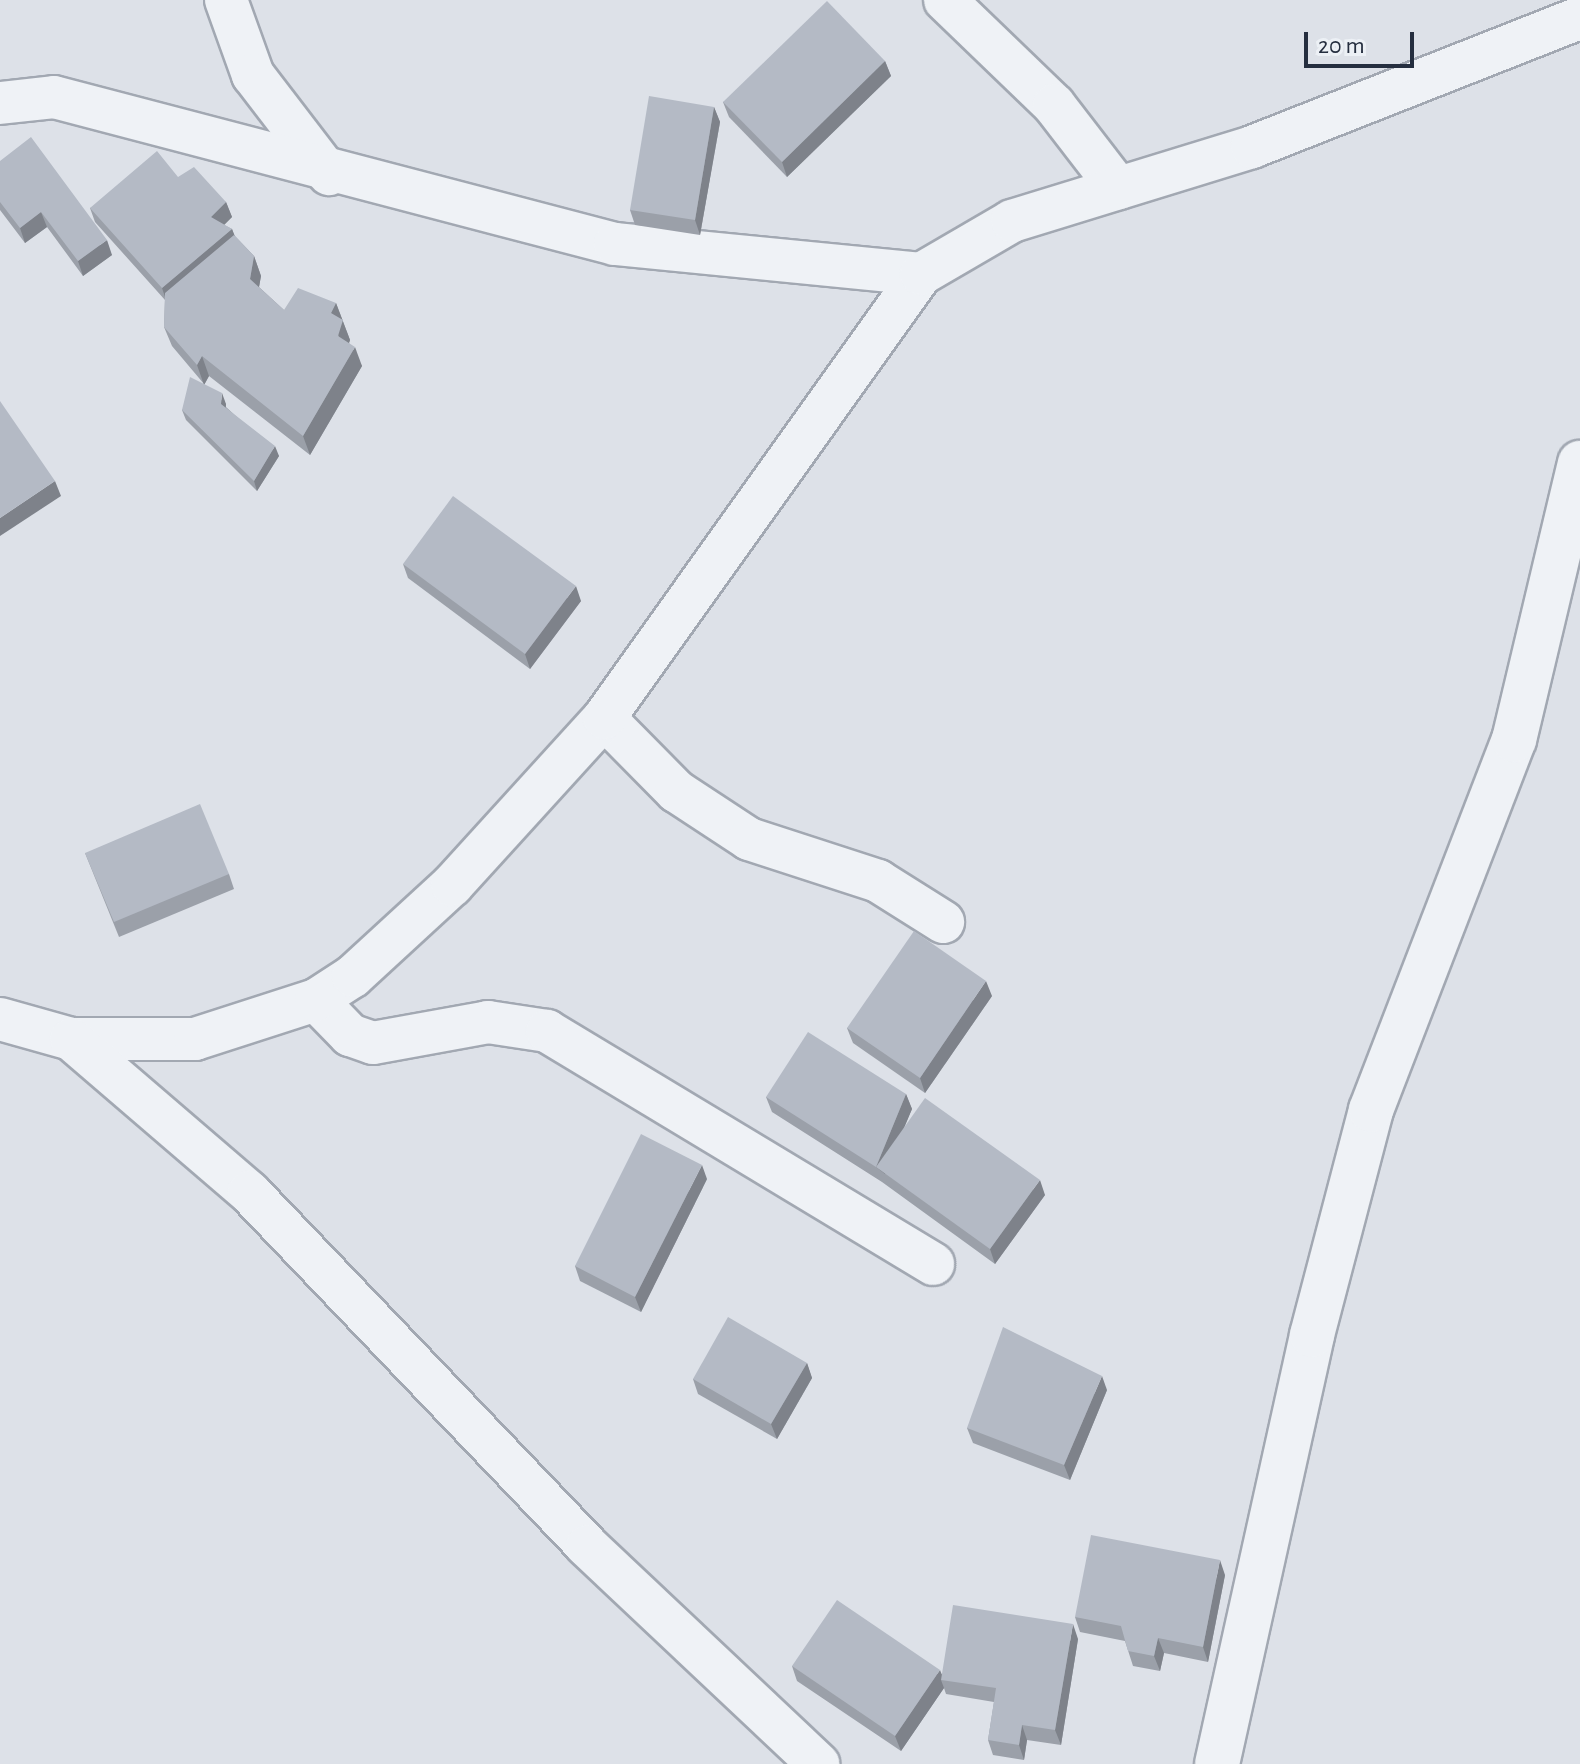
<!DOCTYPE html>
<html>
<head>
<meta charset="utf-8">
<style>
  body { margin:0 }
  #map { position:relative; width:1580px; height:1764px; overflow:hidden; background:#dde1e8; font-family:"Alegreya Sans",sans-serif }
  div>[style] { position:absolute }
  .roads { filter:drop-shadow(2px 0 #a2a8b2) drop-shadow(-2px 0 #a2a8b2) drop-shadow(0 2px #a2a8b2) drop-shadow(0 -2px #a2a8b2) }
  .minor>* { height:42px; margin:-21px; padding:0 21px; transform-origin:21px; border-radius:21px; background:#eff2f6 }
  .tertiary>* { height:44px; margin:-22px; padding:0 22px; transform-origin:22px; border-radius:22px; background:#eff2f6 }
  .wall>* { inset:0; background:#9ba0a9 }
  .shaded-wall>* { inset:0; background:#7e828a }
  .building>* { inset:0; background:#b4bac5 }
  span { translate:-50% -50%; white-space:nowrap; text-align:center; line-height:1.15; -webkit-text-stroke:6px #ecf0f5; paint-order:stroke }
  .scale { position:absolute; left:1304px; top:32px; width:110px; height:36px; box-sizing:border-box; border:4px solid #252e3f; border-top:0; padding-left:10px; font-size:24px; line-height:28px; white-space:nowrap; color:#252e3f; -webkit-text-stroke:6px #ecf0f5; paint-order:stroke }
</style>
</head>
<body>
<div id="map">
  <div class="roads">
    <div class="minor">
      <i style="left:226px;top:0;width:80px;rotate:70.2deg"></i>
      <i style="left:253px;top:75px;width:125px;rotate:52.5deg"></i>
      <i style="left:945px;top:0;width:151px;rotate:43.9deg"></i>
      <i style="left:1054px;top:105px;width:105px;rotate:52.4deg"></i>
      <i style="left:0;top:103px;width:54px;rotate:-6.3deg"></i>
      <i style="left:54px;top:97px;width:580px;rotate:14.68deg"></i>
      <i style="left:615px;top:244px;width:307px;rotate:5.6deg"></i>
      <i style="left:604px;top:718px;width:103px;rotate:45.4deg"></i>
      <i style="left:676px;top:791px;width:87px;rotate:33.3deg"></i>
      <i style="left:749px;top:839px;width:136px;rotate:18deg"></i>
      <i style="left:878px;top:881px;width:77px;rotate:32.2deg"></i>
      <i style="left:316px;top:1000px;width:49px;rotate:45.8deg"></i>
      <i style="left:350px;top:1035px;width:24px;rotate:19deg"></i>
      <i style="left:373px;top:1043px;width:117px;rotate:-10.3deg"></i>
      <i style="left:488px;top:1022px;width:60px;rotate:8.7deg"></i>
      <i style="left:547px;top:1031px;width:451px;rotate:31.1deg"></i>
      <i style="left:0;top:1019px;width:74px;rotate:15.7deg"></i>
      <i style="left:71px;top:1039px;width:124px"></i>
      <i style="left:195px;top:1039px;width:127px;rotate:-17.9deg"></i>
      <i style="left:316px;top:1000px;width:44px;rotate:-33deg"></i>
      <i style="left:353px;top:976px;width:134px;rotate:-42.6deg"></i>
      <i style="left:452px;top:885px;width:226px;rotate:-47.7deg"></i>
      <i style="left:604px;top:718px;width:546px;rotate:-54.47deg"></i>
      <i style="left:921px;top:274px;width:105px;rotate:-30.2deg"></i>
      <i style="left:1012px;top:221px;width:251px;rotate:-17.1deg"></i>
      <i style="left:1252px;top:147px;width:352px;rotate:-21.5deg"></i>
      <i style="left:71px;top:1039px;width:235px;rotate:40.7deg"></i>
      <i style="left:249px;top:1192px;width:489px;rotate:46.3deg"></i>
      <i style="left:587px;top:1546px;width:318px;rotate:43.3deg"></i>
    </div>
    <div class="tertiary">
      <i style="left:1217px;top:1764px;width:439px;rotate:-77.5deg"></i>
      <i style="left:1312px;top:1335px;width:233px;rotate:-75.3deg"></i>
      <i style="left:1371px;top:1110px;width:397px;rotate:-68.9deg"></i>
      <i style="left:1514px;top:740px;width:285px;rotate:-76.6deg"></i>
    </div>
  </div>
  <div class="wall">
    <i style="clip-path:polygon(885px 61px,891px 76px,787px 177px,729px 117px,723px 102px)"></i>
    <i style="clip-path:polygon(714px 107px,720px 122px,700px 235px,635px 225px,630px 210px)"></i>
    <i style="clip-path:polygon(0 161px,112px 255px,83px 276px,47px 227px,25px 243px,0 210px)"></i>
    <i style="clip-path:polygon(178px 177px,226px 202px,232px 217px,224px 225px,232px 229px,234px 235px,254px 256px,261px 276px,259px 287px,284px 310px,336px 303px,350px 340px,349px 343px,362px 366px,310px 455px,209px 376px,204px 385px,226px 404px,226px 407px,279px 456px,257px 491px,186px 420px,182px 410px,204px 384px,172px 346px,164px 327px,165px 300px,95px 222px,90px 208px)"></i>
    <i style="clip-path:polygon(403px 564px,581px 601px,530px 669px,408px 578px)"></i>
    <i style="clip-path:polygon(85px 853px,229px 874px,234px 889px,119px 937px)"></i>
    <i style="clip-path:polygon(992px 996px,925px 1093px,853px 1043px,847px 1028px)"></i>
    <i style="clip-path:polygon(906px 1094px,912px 1109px,903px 1129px,1045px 1195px,995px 1264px,882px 1182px,772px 1112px,766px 1097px)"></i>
    <i style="clip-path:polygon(707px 1179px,641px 1312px,580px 1281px,575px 1266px)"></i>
    <i style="clip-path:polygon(807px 1363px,812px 1378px,777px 1439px,698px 1394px,693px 1379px)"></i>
    <i style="clip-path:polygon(1107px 1390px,1070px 1480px,973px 1443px,967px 1428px)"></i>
    <i style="clip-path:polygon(1225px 1575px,1208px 1662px,1164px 1653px,1160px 1671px,1133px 1666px,1125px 1641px,1080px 1632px,1075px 1617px)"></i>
    <i style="clip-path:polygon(1078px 1639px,1061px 1745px,1027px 1740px,1024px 1760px,993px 1755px,988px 1740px,994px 1702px,946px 1694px,944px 1688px,901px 1751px,797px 1681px,792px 1666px,942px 1674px)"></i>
  </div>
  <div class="shaded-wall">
    <i style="clip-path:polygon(885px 61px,891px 76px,787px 177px,782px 162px)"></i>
    <i style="clip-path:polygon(714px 107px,720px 122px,700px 235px,695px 220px)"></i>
    <i style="clip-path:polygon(226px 202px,232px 217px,217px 232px,211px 217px)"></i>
    <i style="clip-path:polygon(41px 212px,47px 227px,25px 243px,20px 228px)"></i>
    <i style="clip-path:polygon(232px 229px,238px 244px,167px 303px,162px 288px)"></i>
    <i style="clip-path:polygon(107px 240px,112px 255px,83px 276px,78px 261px)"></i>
    <i style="clip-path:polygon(254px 256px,261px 276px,257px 298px,250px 279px)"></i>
    <i style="clip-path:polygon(336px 303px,350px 340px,345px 355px,331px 313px)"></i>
    <i style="clip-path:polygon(355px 347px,362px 366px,310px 455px,303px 436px)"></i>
    <i style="clip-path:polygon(202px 356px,209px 376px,204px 385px,197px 365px)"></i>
    <i style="clip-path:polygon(222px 393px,226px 404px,225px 414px,221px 404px)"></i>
    <i style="clip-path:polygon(275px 446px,279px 456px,257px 491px,254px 481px)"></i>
    <i style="clip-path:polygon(55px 481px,61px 496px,0 536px,0 518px)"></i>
    <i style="clip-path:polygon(576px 586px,581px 601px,530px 669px,525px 654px)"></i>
    <i style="clip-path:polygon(986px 981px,992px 996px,925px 1093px,920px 1078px)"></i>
    <i style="clip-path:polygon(906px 1094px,912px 1109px,885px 1174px,876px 1167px)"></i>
    <i style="clip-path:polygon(702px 1165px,707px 1179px,641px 1312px,635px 1297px)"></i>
    <i style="clip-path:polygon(1040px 1180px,1045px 1195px,995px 1264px,990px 1249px)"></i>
    <i style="clip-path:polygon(807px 1363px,812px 1378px,777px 1439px,771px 1424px)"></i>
    <i style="clip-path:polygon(1102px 1376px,1107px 1390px,1070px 1480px,1064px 1465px)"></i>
    <i style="clip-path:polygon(1220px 1560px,1225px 1575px,1208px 1662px,1203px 1647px)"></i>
    <i style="clip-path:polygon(1073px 1624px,1078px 1639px,1061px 1745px,1055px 1730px)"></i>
    <i style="clip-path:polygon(1158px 1638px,1164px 1653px,1160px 1671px,1154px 1656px)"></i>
    <i style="clip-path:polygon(940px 1670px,944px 1680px,941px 1680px,944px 1688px,901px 1751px,895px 1736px)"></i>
    <i style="clip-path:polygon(1022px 1725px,1027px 1740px,1024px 1760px,1019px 1745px)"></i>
  </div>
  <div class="building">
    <i style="clip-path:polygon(827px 1px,885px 61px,782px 162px,723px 102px)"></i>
    <i style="clip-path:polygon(649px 96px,714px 107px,695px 220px,630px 210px)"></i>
    <i style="clip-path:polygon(31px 137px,107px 240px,78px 261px,41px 212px,20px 228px,0 202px,0 161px)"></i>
    <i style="clip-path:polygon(157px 151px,178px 177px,194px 167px,226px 202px,211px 217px,232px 229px,162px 288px,90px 208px)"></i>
    <i style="clip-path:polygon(234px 235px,254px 256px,250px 279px,284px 310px,298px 288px,336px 303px,331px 313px,343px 320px,338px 336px,355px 347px,303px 436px,202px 356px,197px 365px,164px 327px,165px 293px)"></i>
    <i style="clip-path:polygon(190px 377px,222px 393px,221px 404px,275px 446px,254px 481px,182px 410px)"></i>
    <i style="clip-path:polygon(0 401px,55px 481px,0 518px)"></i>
    <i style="clip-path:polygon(453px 496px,576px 586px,525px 654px,403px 564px)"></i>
    <i style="clip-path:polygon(200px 804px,229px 874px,114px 922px,85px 853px)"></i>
    <i style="clip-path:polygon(914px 931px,986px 981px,920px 1078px,847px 1028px)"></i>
    <i style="clip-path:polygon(808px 1032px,906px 1094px,876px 1167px,766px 1097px)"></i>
    <i style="clip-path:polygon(925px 1098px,1040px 1180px,990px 1249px,876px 1167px)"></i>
    <i style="clip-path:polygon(641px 1134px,702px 1165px,635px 1297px,575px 1266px)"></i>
    <i style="clip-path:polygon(728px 1317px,807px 1363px,771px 1424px,693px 1379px)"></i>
    <i style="clip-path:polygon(1003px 1327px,1102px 1376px,1064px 1465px,967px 1428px)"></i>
    <i style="clip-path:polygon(1091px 1535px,1220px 1560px,1203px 1647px,1158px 1638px,1154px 1656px,1128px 1651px,1121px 1626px,1075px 1617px)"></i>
    <i style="clip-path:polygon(837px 1600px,940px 1670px,895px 1736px,792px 1666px)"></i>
    <i style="clip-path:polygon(953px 1605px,1073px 1624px,1055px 1730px,1022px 1725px,1019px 1745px,988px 1740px,996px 1688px,941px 1680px)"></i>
  </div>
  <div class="scale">20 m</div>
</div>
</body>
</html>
